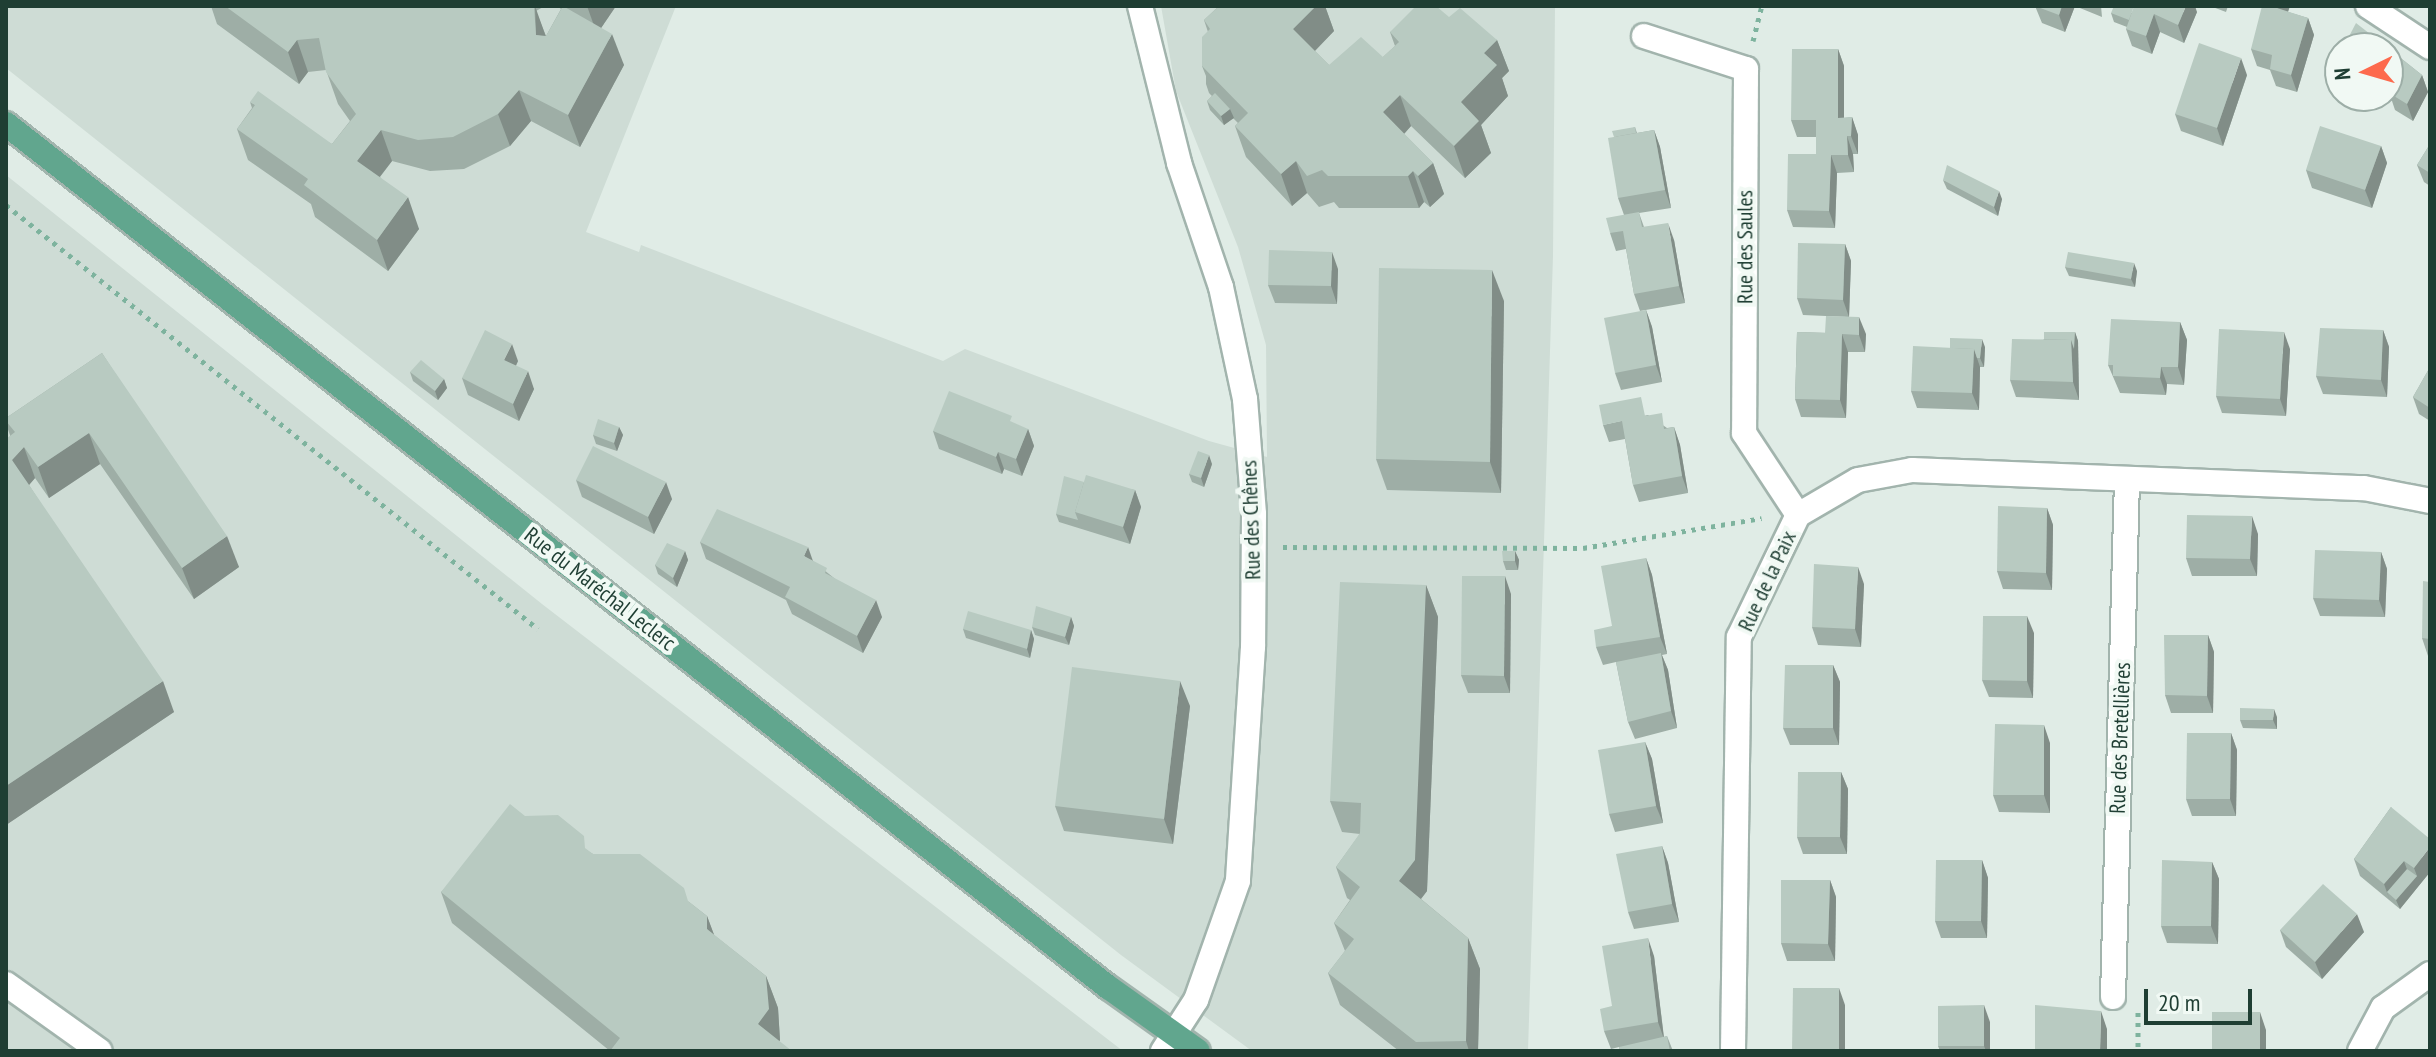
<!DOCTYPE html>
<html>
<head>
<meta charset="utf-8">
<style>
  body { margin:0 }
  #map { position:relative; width:2436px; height:1057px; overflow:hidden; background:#e0ece6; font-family:"PT Sans Narrow",sans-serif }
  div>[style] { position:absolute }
  .built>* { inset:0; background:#cedcd5 }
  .path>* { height:5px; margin-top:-2.5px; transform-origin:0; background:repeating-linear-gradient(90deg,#7eb39e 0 4px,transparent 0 10px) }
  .roads { filter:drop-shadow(2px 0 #a2b4ad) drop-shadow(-2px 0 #a2b4ad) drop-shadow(0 2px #a2b4ad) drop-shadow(0 -2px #a2b4ad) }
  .minor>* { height:24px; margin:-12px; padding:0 12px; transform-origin:12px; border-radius:12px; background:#fff }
  .major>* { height:24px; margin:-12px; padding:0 12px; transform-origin:12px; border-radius:12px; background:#61a68e }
  .wall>* { inset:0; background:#9eaea6 }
  .shaded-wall>* { inset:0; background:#818d87 }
  .building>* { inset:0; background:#b8cac1 }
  span { translate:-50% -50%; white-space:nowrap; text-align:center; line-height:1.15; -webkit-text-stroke:8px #f1f9f4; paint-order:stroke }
  .street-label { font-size:22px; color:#1f3e33 }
  .frame { position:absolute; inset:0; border:8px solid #1f3e33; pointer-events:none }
  .north { position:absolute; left:2324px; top:32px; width:80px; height:80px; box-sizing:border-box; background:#f1f9f4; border:2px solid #9daea7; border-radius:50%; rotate:265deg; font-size:22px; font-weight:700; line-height:32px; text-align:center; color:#1f3e33 }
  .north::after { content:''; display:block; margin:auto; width:28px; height:36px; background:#fd6a4d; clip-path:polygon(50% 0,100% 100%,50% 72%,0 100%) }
  .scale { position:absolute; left:2144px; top:989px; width:108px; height:36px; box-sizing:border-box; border:4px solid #1f3e33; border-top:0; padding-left:10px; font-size:24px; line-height:28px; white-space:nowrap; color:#1f3e33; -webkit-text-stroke:6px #f1f9f4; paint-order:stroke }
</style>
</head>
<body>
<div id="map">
  <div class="built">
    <i style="clip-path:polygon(6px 6px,676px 6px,586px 232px,639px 252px,641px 245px,943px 361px,965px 349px,1209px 441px,1267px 457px,1266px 345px,1238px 247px,1176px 91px,1161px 6px,1555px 6px,1553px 256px,1528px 1051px,1252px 1051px,1121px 955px,6px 68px)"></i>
    <i style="clip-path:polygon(6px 175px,542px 604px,1123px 1051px,6px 1051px)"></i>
  </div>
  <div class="path">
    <i style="left:1753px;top:41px;width:36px;rotate:-76deg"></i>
    <i style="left:6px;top:205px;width:680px;rotate:38.55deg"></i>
    <i style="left:1283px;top:547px;width:300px;rotate:0.2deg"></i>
    <i style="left:1583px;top:548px;width:181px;rotate:-9.5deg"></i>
    <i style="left:2138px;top:1012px;width:39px;rotate:90deg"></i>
  </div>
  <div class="roads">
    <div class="minor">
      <i style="left:1140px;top:6px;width:162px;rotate:76deg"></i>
      <i style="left:1179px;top:163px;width:131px;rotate:71.3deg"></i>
      <i style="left:1221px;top:287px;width:115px;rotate:77.9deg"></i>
      <i style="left:1245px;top:399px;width:115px;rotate:85.5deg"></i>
      <i style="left:1254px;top:514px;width:133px;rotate:90.4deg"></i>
      <i style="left:1253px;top:647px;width:234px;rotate:93.7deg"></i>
      <i style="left:1238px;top:881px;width:126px;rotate:109.4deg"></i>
      <i style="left:1196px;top:1000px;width:61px;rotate:122.9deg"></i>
      <i style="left:2368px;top:6px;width:74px;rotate:33.5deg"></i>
      <i style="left:1644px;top:36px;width:107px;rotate:17.9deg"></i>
      <i style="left:1746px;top:69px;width:364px;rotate:90.3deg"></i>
      <i style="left:1744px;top:433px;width:98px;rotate:56.6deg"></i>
      <i style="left:6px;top:984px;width:115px;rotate:35.5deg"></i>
      <i style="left:2113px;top:997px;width:517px;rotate:-88.45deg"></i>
      <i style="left:1733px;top:1051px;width:414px;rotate:-89.2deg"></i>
      <i style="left:1739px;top:637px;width:136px;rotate:-64.2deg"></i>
      <i style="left:1798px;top:515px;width:69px;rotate:-30.3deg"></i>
      <i style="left:1858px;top:480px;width:55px;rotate:-10.5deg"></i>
      <i style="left:1912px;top:470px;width:452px;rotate:2.3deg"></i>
      <i style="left:2364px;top:488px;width:67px;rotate:11.1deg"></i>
      <i style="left:2360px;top:1051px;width:49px;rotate:-61.9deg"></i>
      <i style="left:2383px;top:1008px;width:58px;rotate:-35.9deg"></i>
    </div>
    <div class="major">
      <i style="left:6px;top:124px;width:1400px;rotate:38.07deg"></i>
      <i style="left:1108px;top:987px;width:110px;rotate:35.4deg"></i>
    </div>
  </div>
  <div class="wall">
    <i style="clip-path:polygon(211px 6px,545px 6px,536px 11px,546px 36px,561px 9px,557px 6px,616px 6px,601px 28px,624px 65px,580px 147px,531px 121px,510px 146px,464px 169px,430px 171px,392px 161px,380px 177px,419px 229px,388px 271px,315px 217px,311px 204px,248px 160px,237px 129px,252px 108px,250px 102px,332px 144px,350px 121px,338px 104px,326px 70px,308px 72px,299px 84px,217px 24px)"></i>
    <i style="clip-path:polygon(1219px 6px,1325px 6px,1334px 31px,1315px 51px,1329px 65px,1383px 57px,1395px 46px,1390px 32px,1449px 17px,1497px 40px,1509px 71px,1502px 78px,1508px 96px,1481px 125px,1491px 153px,1465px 178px,1411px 126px,1404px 134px,1433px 163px,1444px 194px,1430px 207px,1424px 202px,1419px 208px,1339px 208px,1334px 202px,1319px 207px,1307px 193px,1292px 206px,1246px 157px,1235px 126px,1238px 123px,1233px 118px,1224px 125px,1210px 110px,1207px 101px,1212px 96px,1209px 93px,1206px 84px,1206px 76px,1202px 66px,1208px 32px,1204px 20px)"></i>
    <i style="clip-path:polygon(2035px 6px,2101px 6px,2102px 17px,2075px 6px,2065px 32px,2042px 23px)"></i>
    <i style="clip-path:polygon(2210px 6px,2228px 6px,2226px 12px)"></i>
    <i style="clip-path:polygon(2290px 6px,2288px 12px,2308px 18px,2314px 35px,2297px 92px,2276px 86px,2270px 70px,2257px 66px,2251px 49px)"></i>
    <i style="clip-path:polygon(2197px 12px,2184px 43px,2160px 32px,2152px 54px,2132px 46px,2126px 29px,2127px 27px,2114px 22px,2111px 13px)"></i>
    <i style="clip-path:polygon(2388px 48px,2422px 75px,2428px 92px,2413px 121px,2395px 110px,2392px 101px,2386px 96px,2388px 96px)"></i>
    <i style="clip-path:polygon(1838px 49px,1844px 66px,1844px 118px,1852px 117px,1858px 135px,1858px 154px,1853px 154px,1854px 172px,1837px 173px,1835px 228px,1793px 227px,1787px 210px,1816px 154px,1816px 137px,1797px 137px,1791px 120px)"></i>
    <i style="clip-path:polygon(2247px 75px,2223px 146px,2181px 131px,2175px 114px)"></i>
    <i style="clip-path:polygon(1635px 127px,1637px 133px,1654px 130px,1660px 147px,1671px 208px,1639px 213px,1644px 227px,1674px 240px,1685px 303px,1640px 311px,1634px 294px,1626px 249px,1616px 251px,1610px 233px,1624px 215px,1618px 198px,1614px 137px)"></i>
    <i style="clip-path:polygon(2430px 144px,2430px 186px,2424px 182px,2417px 165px)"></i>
    <i style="clip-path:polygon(2381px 146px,2387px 163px,2372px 208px,2312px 188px,2306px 170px)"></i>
    <i style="clip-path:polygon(1943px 180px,2002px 199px,1998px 216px,1947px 189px)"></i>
    <i style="clip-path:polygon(1845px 244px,1851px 261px,1849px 317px,1803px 315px,1797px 298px)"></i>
    <i style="clip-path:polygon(2065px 267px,2137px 271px,2135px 287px,2069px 276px)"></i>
    <i style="clip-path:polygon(1338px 269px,1337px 304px,1275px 303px,1268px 285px)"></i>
    <i style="clip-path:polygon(1504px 301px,1501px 493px,1387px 490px,1376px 459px)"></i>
    <i style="clip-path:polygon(1646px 310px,1652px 327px,1662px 382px,1621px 390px,1615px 373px)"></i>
    <i style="clip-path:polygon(2180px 322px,2187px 340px,2184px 385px,2167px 384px,2166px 395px,2120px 393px,2108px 365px)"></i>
    <i style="clip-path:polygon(2383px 330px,2389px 347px,2387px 397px,2323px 394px,2316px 376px)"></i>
    <i style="clip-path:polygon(1797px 332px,1866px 334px,1865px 352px,1848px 352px,1846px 418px,1801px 417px,1795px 399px)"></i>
    <i style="clip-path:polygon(2075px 332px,2078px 341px,2079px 400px,2016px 397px,2010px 380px,2044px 339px)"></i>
    <i style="clip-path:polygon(1985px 347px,1984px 367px,1980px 367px,1979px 410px,1917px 408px,1911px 391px,1950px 348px)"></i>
    <i style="clip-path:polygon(2290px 349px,2286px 416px,2222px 413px,2216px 396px)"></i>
    <i style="clip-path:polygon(102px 353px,239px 567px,194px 599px,100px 464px,49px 498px,35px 478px,29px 485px,174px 712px,6px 825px,10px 435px,6px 424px,6px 418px)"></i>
    <i style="clip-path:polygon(518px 361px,516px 366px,534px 389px,519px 421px,468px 395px,462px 378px)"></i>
    <i style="clip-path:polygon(2430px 367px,2430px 421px,2419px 414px,2413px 397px)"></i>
    <i style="clip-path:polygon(410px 372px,444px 379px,447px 388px,438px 400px,413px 381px)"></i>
    <i style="clip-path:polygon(1648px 415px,1667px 428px,1674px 427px,1680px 445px,1688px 493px,1639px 502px,1633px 485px,1625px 439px,1609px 442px,1603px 425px)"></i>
    <i style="clip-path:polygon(619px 427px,623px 435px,617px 451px,596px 444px,593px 435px)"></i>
    <i style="clip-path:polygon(1028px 429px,1034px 446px,1022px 476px,1004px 469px,1002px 474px,939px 449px,933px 431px)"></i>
    <i style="clip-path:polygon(1212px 464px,1204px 487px,1192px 482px,1189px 474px)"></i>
    <i style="clip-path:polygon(576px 480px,672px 499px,654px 534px,582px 497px)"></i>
    <i style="clip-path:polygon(1084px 482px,1135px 490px,1141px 507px,1130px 544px,1059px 522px,1056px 514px)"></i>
    <i style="clip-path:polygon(2047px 508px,2053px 525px,2052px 590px,2003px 589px,1997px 571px)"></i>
    <i style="clip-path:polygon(2258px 534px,2257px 576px,2192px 576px,2186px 558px)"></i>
    <i style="clip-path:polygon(700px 542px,813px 561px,882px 617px,863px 653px,792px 614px,786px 600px,706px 559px)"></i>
    <i style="clip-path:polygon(685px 551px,688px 560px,677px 587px,658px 574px,655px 565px)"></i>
    <i style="clip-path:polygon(1515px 551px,1519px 560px,1518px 570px,1506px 570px,1503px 561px)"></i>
    <i style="clip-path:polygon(2381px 552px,2387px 569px,2385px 617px,2320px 616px,2313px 598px)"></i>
    <i style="clip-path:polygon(1646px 558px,1652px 575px,1667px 654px,1662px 655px,1668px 670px,1677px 728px,1635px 739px,1628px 722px,1616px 662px,1603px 665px,1596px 647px,1612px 626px)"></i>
    <i style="clip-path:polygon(2430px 582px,2430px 656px,2428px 656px,2422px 638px)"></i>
    <i style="clip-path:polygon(1864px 584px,1861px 647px,1818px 645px,1812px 627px)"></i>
    <i style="clip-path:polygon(1426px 585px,1438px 617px,1427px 891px,1421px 899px,1468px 938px,1480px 969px,1478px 1051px,1399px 1051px,1340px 1005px,1328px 973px,1345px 951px,1334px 923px,1350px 900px,1347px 898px,1336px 867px,1360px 834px,1342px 832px,1330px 801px)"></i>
    <i style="clip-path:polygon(1511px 594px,1510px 693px,1468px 693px,1461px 675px)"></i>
    <i style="clip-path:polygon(1071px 617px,1074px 626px,1069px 645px,1035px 635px,1032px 627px)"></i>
    <i style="clip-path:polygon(963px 629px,1031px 630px,1034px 639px,1030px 658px,966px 638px)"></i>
    <i style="clip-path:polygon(2034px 633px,2033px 698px,1989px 697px,1982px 680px)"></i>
    <i style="clip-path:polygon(2208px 635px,2214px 652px,2213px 713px,2171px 713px,2165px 695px)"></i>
    <i style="clip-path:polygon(1833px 665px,1840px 682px,1839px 745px,1790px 745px,1783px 728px)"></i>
    <i style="clip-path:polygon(1190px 706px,1173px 844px,1064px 831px,1055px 806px)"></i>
    <i style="clip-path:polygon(2277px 717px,2277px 729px,2243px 728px,2240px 720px)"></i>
    <i style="clip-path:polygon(2231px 733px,2237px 750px,2236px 816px,2192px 816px,2186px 799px)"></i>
    <i style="clip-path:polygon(1645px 742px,1652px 759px,1663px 823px,1615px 832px,1609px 814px)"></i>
    <i style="clip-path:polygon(2050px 743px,2050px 813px,1999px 812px,1993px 795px)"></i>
    <i style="clip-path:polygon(1841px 772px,1848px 789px,1847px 854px,1803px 854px,1797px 837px)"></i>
    <i style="clip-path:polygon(2391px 807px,2430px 872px,2400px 909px,2360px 876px,2354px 859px)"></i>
    <i style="clip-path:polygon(525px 816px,593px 854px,689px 902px,707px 916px,714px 935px,766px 976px,778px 1008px,780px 1041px,610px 1051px,452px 923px,441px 892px)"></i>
    <i style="clip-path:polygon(1662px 846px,1668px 863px,1679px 922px,1634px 929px,1628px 912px)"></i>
    <i style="clip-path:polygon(1982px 860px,1988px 878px,1987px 938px,1941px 938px,1935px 921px)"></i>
    <i style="clip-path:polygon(2212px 862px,2219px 879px,2218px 944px,2167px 943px,2161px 926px)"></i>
    <i style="clip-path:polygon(1830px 880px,1836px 897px,1835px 961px,1787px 961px,1781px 943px)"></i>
    <i style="clip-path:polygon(2280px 930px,2364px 932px,2322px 979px,2286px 947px)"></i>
    <i style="clip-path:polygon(1654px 956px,1664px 1037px,1667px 1036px,1673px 1051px,1620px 1051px,1619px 1047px,1611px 1049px,1604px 1031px,1612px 1006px)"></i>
    <i style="clip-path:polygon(1990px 1022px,1990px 1051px,1940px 1051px,1938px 1046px)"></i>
  </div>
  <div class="shaded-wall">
    <i style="clip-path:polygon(535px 6px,546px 37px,536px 35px)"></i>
    <i style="clip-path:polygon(587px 6px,616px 6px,597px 34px)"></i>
    <i style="clip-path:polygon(1316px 6px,1325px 6px,1334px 31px,1305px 61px,1293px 29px)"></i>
    <i style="clip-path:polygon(2062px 6px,2075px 6px,2065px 32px,2059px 15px)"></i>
    <i style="clip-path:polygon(2186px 6px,2195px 6px,2197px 12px,2184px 43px,2178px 25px)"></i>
    <i style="clip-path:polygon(2278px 6px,2290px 6px,2283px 25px,2277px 8px)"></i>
    <i style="clip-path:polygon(2154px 14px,2160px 32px,2152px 54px,2146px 36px)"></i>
    <i style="clip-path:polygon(2308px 18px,2314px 35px,2297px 92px,2291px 75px)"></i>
    <i style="clip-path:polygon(612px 34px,624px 65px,580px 147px,568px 115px)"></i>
    <i style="clip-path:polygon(297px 40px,308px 72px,299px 84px,288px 52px)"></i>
    <i style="clip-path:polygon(1497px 40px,1509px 71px,1502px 78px,1508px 96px,1481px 125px,1491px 153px,1465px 178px,1454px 146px,1461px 102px,1484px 53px)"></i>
    <i style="clip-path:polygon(1838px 49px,1844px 66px,1844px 135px,1838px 118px)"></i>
    <i style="clip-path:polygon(2241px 58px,2247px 75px,2223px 146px,2217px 128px)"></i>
    <i style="clip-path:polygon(2422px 75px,2428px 92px,2413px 121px,2407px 104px)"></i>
    <i style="clip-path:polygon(519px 90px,531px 121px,510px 146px,498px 114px)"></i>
    <i style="clip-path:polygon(1400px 95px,1411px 126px,1395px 144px,1383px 112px)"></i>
    <i style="clip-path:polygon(1230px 109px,1234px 118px,1224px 125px,1221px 116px)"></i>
    <i style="clip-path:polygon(1852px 117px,1858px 135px,1858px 154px,1851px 136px)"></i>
    <i style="clip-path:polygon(381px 130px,392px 161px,368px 192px,357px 161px)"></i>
    <i style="clip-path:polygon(1654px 130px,1660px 147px,1671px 208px,1665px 190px)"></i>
    <i style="clip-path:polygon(1847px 136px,1853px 154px,1854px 172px,1848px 155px)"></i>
    <i style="clip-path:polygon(2381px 146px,2387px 163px,2372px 208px,2365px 190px)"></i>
    <i style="clip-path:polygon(1831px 155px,1837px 173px,1835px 228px,1829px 211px)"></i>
    <i style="clip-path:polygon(1296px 161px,1307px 193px,1292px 206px,1281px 174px)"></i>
    <i style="clip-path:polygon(1433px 163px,1444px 194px,1430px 207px,1418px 176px)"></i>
    <i style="clip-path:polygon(1413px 171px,1424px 202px,1419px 208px,1408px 176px)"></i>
    <i style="clip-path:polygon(1999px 191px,2002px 199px,1998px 216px,1994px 207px)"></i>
    <i style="clip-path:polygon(408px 197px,419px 229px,388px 271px,377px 240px)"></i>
    <i style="clip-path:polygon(1668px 223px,1674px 240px,1685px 303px,1679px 286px)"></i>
    <i style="clip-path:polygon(1845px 244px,1851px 261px,1849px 317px,1843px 300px)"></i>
    <i style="clip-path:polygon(1332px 252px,1338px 269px,1337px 304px,1331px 286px)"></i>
    <i style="clip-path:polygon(2134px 263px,2137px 271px,2135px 287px,2131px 279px)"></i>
    <i style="clip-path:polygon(1492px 270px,1504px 301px,1501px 493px,1490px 462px)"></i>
    <i style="clip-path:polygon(1646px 310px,1652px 327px,1662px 382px,1656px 365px)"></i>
    <i style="clip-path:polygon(1859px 317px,1866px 334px,1865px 352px,1859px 335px)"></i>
    <i style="clip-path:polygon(2180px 322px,2187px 340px,2184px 385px,2178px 367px)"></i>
    <i style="clip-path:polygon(2383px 330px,2389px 347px,2387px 397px,2381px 380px)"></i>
    <i style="clip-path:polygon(2075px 332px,2078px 341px,2079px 400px,2073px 382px,2071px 340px)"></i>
    <i style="clip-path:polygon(2284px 332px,2290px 349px,2286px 416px,2280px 399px)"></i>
    <i style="clip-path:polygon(1842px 334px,1848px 352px,1846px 418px,1840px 400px)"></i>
    <i style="clip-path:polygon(1982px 339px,1985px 347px,1984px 367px,1980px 358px)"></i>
    <i style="clip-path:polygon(512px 344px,518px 361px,510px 377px,504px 360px)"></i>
    <i style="clip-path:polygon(1974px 349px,1980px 367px,1979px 410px,1972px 393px)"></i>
    <i style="clip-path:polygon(2161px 367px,2167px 384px,2166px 395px,2160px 378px)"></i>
    <i style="clip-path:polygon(528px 371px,534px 389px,519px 421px,513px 404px)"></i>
    <i style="clip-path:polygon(444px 379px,447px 388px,438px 400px,435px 391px)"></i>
    <i style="clip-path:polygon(619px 427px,623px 435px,617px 451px,614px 443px)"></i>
    <i style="clip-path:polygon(1674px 427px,1680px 445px,1688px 493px,1682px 476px)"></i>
    <i style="clip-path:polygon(1028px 429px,1034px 446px,1022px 476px,1016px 459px)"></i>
    <i style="clip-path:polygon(89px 433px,100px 464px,49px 498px,38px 467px)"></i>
    <i style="clip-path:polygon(24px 447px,35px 478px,23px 492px,12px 460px)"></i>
    <i style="clip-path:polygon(998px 452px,1004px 469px,1002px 474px,996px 457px)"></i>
    <i style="clip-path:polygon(1209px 455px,1212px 464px,1204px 487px,1201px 478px)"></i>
    <i style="clip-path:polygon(666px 482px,672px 499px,654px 534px,648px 517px)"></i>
    <i style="clip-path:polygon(1135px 490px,1141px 507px,1130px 544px,1123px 527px)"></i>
    <i style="clip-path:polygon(2047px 508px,2053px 525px,2052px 590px,2046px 573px)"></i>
    <i style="clip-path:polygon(2252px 516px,2258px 534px,2257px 576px,2250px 559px)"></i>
    <i style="clip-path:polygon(227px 536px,239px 567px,194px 599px,182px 568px)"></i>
    <i style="clip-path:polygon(808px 547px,814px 564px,804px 556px)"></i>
    <i style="clip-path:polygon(685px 551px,688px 560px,677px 587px,673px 578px)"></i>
    <i style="clip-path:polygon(1515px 551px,1519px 560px,1518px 570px,1515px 561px)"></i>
    <i style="clip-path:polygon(2381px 552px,2387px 569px,2385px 617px,2379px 600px)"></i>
    <i style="clip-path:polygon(1646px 558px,1652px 575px,1667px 654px,1660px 637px)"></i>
    <i style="clip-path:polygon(1858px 567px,1864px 584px,1861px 647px,1855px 629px)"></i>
    <i style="clip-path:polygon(1505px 576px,1511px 594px,1510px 693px,1504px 676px)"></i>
    <i style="clip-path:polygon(1426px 585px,1438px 617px,1427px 891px,1410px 913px,1399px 881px)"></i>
    <i style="clip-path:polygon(876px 600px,882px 617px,863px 653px,857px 636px)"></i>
    <i style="clip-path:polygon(2027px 616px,2034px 633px,2033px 698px,2027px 681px)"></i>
    <i style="clip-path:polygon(1071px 617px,1074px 626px,1069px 645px,1065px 637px)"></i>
    <i style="clip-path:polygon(1031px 630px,1034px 639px,1030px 658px,1027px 649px)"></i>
    <i style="clip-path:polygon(2208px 635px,2214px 652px,2213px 713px,2207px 696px)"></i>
    <i style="clip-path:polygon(1661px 653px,1668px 670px,1677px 728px,1671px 711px)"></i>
    <i style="clip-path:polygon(1833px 665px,1840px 682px,1839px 745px,1833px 728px)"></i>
    <i style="clip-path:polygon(163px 681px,174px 712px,6px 825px,6px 786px)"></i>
    <i style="clip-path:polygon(1180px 681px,1190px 706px,1173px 844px,1164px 819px)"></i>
    <i style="clip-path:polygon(2274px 709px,2277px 717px,2277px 729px,2273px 720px)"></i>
    <i style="clip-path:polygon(2044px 725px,2050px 743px,2050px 813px,2044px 795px)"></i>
    <i style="clip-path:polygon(2231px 733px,2237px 750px,2236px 816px,2230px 799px)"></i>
    <i style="clip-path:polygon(1645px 742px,1652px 759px,1663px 823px,1656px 806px)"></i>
    <i style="clip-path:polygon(1841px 772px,1848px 789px,1847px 854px,1840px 837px)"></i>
    <i style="clip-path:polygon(1662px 846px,1668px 863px,1679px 922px,1672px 904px)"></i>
    <i style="clip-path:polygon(2430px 847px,2430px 872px,2400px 909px,2396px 900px,2417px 876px,2414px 868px)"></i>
    <i style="clip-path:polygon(1982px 860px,1988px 878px,1987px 938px,1981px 921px)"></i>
    <i style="clip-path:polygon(2404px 861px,2410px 878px,2387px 892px,2390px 901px,2384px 884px)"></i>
    <i style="clip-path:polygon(2212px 862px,2219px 879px,2218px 944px,2211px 926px)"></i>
    <i style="clip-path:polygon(1830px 880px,1836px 897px,1835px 961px,1828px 944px)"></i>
    <i style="clip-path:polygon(2357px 914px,2364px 932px,2322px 979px,2315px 962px)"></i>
    <i style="clip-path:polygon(707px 916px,719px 948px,707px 929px)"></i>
    <i style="clip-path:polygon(1468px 938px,1480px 969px,1478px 1051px,1469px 1051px,1466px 1041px)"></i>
    <i style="clip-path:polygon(1648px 938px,1654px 956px,1664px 1039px,1658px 1022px)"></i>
    <i style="clip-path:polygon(766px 976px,778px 1008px,780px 1040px,772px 1051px,758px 1024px)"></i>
    <i style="clip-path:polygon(1839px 988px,1845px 1005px,1845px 1051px,1839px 1051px)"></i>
    <i style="clip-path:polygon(1984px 1005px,1990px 1022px,1990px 1051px,1986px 1051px,1984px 1046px)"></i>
    <i style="clip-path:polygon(2101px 1011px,2107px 1029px,2107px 1051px,2100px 1051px)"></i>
    <i style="clip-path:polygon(2260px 1012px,2266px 1030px,2266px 1051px,2260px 1051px)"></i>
  </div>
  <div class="building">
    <i style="clip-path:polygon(225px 6px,534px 6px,536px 35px,546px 36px,563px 6px,612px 34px,568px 115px,519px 90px,498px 114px,453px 137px,418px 140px,381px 130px,357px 161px,408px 197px,377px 240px,304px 185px,308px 179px,237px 129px,255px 105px,250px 102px,258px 91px,332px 144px,356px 114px,326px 72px,319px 38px,297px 40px,288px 52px)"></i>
    <i style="clip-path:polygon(1219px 6px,1316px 6px,1293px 29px,1329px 65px,1361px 37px,1383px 57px,1399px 42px,1390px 32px,1416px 6px,1436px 6px,1449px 17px,1460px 8px,1497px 40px,1484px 53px,1497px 65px,1461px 102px,1479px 121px,1454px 146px,1400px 95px,1383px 112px,1433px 163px,1418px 176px,1413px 171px,1408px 176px,1328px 176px,1322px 170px,1307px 176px,1296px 161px,1281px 174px,1235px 126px,1248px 113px,1202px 66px,1202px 37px,1210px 29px,1204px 20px)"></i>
    <i style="clip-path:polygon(2035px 6px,2062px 6px,2059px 15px)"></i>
    <i style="clip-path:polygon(2114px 6px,2134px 6px,2129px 20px,2111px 13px)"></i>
    <i style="clip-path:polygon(2134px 6px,2186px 6px,2178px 25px,2154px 14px,2146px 36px,2126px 29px)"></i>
    <i style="clip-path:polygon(2262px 6px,2278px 6px,2277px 8px,2308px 18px,2291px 75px,2270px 69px,2272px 55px,2251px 49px)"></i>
    <i style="clip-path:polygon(2356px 23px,2388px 48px,2343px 48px)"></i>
    <i style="clip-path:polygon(2199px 43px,2241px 58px,2217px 128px,2175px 114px)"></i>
    <i style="clip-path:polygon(2388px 48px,2422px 75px,2407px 104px,2389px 93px,2392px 89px,2388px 86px)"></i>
    <i style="clip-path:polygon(1792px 49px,1838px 49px,1838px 118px,1852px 117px,1851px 136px,1847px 136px,1848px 155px,1831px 155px,1829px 211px,1787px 210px,1788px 154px,1816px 154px,1816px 120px,1791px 120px)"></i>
    <i style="clip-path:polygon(1215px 93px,1230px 109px,1221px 116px,1207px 101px)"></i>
    <i style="clip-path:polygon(2320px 126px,2381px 146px,2365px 190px,2306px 170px)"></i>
    <i style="clip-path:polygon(1635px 127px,1636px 133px,1614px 137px,1612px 131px)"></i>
    <i style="clip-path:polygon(1654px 130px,1665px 190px,1618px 198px,1608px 138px)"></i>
    <i style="clip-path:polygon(2430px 144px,2430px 173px,2417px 165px)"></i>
    <i style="clip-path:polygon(1947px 165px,1999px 191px,1994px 207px,1943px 180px)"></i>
    <i style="clip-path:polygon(1639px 212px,1642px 227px,1668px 223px,1679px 286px,1634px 294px,1623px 231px,1610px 233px,1606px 218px)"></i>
    <i style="clip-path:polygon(1798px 243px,1845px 244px,1843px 300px,1797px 298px)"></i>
    <i style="clip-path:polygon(1269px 250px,1332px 252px,1331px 286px,1268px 285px)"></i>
    <i style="clip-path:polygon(2068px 252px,2134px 263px,2131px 279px,2065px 267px)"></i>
    <i style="clip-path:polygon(1379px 268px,1492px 270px,1490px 462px,1376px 459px)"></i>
    <i style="clip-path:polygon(1646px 310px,1656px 365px,1615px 373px,1604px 318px)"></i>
    <i style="clip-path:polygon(1826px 316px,1859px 317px,1859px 335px,1842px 334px,1840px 400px,1795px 399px,1797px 332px,1825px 333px)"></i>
    <i style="clip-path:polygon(2111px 319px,2180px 322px,2178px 367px,2161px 367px,2160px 378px,2113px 376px,2113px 365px,2108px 365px)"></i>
    <i style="clip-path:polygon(2320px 328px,2383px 330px,2381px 380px,2316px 376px)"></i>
    <i style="clip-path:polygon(2219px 329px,2284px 332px,2280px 399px,2216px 396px)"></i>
    <i style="clip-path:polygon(485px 330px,512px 344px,504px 360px,528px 371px,513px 404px,462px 378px)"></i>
    <i style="clip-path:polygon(2044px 332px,2075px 332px,2074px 349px,2071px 340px,2035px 339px,2044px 339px)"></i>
    <i style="clip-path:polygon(1950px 338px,1982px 339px,1980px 358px,1977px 358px,1974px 349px,1950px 348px)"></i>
    <i style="clip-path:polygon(2012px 339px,2071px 340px,2073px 382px,2010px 380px)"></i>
    <i style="clip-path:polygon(1913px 346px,1974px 349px,1972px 393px,1911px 391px)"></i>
    <i style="clip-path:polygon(102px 353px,227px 536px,182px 568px,89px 433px,38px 467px,24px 447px,12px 460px,163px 681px,6px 786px,6px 439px,15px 432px,6px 421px,6px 418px)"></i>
    <i style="clip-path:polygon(421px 360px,444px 379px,435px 391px,410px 372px)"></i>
    <i style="clip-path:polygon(2430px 367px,2430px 408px,2413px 397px)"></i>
    <i style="clip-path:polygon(949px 391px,1012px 416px,1010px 421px,1028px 429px,1016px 459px,998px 452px,996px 457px,933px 431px)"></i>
    <i style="clip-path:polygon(1641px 397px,1645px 416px,1662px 413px,1664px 429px,1674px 427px,1682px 476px,1633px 485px,1622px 421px,1603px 425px,1599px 405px)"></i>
    <i style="clip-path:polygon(598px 419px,619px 427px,614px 443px,593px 435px)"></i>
    <i style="clip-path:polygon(593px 446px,666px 482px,648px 517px,576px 480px)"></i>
    <i style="clip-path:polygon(1198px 451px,1209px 455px,1201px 478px,1189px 474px)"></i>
    <i style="clip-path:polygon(1086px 475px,1135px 490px,1123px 527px,1075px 512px)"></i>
    <i style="clip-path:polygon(1064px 476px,1084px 482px,1075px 512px,1078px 520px,1056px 514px)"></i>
    <i style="clip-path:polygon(1998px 506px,2047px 508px,2046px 573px,1997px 571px)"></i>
    <i style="clip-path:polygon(717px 509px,808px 547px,804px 556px,827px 568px,825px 573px,876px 600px,857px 636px,785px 597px,790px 587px,700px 542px)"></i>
    <i style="clip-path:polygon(2187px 515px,2252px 516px,2250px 559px,2186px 558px)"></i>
    <i style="clip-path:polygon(667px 543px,685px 551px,673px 578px,655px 565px)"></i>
    <i style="clip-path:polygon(2315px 550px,2381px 552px,2379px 600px,2313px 598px)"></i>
    <i style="clip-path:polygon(1502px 551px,1515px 551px,1515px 561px,1503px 561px)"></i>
    <i style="clip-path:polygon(1646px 558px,1660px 637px,1596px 647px,1594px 630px,1612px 626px,1601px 566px)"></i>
    <i style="clip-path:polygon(1814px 564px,1858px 567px,1855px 629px,1812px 627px)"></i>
    <i style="clip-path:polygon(1462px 576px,1505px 576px,1504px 676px,1461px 675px)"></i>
    <i style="clip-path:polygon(2423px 581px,2430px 582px,2430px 639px,2422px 638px)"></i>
    <i style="clip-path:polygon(1340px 582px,1426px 585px,1415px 860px,1399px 881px,1468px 938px,1466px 1041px,1416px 1042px,1328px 973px,1354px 939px,1334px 923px,1360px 887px,1336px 867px,1360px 833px,1361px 803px,1330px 801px)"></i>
    <i style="clip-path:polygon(1036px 606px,1071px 617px,1065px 637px,1032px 627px)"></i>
    <i style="clip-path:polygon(968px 611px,1031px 630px,1027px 649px,963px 629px)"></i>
    <i style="clip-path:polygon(1983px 616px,2027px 616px,2027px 681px,1982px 680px)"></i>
    <i style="clip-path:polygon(2164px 635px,2208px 635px,2207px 696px,2165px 695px)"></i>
    <i style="clip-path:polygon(1661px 653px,1671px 711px,1628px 722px,1616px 662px)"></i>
    <i style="clip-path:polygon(1785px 665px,1833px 665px,1833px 728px,1783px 728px)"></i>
    <i style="clip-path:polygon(1072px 667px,1180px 681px,1164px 819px,1055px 806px)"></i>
    <i style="clip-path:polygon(2240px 708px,2274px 709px,2273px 720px,2240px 720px)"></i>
    <i style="clip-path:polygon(1995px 724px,2044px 725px,2044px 795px,1993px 795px)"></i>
    <i style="clip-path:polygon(2187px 733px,2231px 733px,2230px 799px,2186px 799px)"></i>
    <i style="clip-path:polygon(1645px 742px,1656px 806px,1609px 814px,1598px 750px)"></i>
    <i style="clip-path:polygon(1798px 772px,1841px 772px,1840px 837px,1797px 837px)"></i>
    <i style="clip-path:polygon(510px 804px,525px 816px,558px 815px,584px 836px,585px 848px,593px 854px,640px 854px,684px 888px,688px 901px,707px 916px,707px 929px,766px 976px,769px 1009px,758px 1024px,792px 1051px,610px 1051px,620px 1038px,441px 892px)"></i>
    <i style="clip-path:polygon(2391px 807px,2430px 839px,2430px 847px,2414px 868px,2404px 861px,2384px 884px,2354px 859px)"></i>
    <i style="clip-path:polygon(1662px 846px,1672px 904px,1628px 912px,1616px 854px)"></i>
    <i style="clip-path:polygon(1936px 860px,1982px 860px,1981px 921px,1935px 921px)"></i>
    <i style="clip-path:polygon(2162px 860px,2212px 862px,2211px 926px,2161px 926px)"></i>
    <i style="clip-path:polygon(2407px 869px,2417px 876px,2396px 900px,2387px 892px)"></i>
    <i style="clip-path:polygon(1781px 880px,1830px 880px,1828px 944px,1781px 943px)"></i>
    <i style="clip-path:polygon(2323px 884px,2357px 914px,2315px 962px,2280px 930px)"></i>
    <i style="clip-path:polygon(1648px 938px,1658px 1022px,1604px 1031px,1600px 1009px,1612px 1006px,1602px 946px)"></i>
    <i style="clip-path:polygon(1793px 988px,1839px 988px,1839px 1051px,1792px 1051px)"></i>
    <i style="clip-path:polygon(1984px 1005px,1984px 1046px,1938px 1046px,1938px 1006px)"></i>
    <i style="clip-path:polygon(2035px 1005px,2101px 1011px,2100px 1051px,2035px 1051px)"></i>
    <i style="clip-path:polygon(2212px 1012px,2260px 1012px,2260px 1051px,2212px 1051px)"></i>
    <i style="clip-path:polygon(1667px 1036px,1670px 1051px,1620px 1051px,1619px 1047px)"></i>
  </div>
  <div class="street-label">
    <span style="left:1745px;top:247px;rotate:-90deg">Rue des Saules</span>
    <span style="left:1251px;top:520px;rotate:-92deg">Rue des Chênes</span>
    <span style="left:1767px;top:581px;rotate:-65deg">Rue de la Paix</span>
    <span style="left:600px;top:589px;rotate:38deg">Rue du Maréchal Leclerc</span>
    <span style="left:2120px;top:738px;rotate:-88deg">Rue des Bretellières</span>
  </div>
  <div class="frame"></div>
  <div class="north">N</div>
  <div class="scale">20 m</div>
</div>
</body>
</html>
